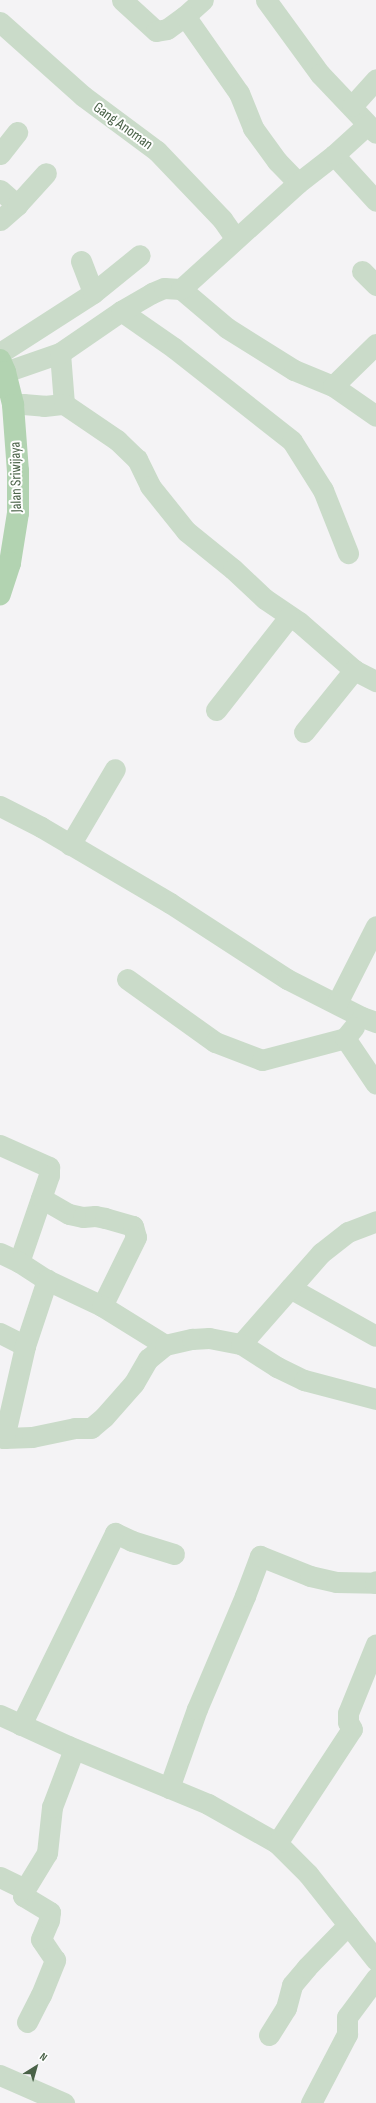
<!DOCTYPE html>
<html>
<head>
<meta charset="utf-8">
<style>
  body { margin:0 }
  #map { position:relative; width:376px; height:2103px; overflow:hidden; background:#f4f3f5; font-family:"Sofia Sans Condensed",sans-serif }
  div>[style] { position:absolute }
  .minor>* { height:21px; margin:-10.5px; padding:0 10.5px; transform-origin:10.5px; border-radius:10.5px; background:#cadbc9 }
  .major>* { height:22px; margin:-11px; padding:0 11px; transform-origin:11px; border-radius:11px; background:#b2d3b1 }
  span { translate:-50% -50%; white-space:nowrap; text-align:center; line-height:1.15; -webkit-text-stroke:4px #fff; paint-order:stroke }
  .street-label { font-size:15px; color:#4a6248 }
  .north { position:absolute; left:16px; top:2047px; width:40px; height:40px; -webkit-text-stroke:3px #fff; paint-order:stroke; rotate:37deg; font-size:11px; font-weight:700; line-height:16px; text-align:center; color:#4a6248 }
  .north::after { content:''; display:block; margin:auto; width:14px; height:18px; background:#4a6248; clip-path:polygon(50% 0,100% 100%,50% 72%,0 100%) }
</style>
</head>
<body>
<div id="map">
  <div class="minor">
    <i style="left:122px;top:0;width:46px;rotate:42.4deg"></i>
    <i style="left:156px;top:31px;width:11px;rotate:-10deg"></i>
    <i style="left:167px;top:29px;width:22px;rotate:-36deg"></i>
    <i style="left:185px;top:16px;width:24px;rotate:-42deg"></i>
    <i style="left:266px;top:0;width:92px;rotate:53.9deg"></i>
    <i style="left:320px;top:74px;width:81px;rotate:46.5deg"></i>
    <i style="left:185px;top:16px;width:94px;rotate:55deg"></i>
    <i style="left:239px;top:93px;width:38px;rotate:68deg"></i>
    <i style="left:253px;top:128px;width:41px;rotate:54deg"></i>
    <i style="left:277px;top:161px;width:30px;rotate:46deg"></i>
    <i style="left:0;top:22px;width:111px;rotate:41.7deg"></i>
    <i style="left:83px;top:96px;width:92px;rotate:36.6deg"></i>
    <i style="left:157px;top:151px;width:94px;rotate:46.3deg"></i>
    <i style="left:222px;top:219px;width:24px;rotate:55deg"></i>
    <i style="left:352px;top:106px;width:36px;rotate:-48deg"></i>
    <i style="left:0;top:154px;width:28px;rotate:-52deg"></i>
    <i style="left:334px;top:155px;width:62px;rotate:47.6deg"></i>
    <i style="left:0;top:190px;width:23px;rotate:41deg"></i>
    <i style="left:0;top:220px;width:23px;rotate:-41deg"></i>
    <i style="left:17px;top:205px;width:43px;rotate:-47.8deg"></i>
    <i style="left:81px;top:261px;width:34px;rotate:69deg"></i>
    <i style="left:362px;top:271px;width:20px;rotate:45deg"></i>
    <i style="left:181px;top:289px;width:60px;rotate:40.3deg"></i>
    <i style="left:227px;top:328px;width:79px;rotate:32.1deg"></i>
    <i style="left:294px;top:370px;width:42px;rotate:22.3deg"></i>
    <i style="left:333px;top:386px;width:52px;rotate:34.9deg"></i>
    <i style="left:121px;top:311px;width:65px;rotate:34.9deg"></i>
    <i style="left:174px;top:348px;width:150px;rotate:38.2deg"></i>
    <i style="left:292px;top:441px;width:58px;rotate:57.7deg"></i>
    <i style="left:323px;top:490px;width:68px;rotate:68.4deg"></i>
    <i style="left:0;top:353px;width:111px;rotate:-32.8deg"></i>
    <i style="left:93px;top:293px;width:60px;rotate:-39deg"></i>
    <i style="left:5px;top:372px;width:58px;rotate:-19.1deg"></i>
    <i style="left:333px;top:386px;width:60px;rotate:-44.3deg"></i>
    <i style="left:64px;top:404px;width:51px;rotate:-94.5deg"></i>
    <i style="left:60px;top:353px;width:74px;rotate:-34.5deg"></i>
    <i style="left:121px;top:311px;width:36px;rotate:-30deg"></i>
    <i style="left:152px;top:293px;width:13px;rotate:-23deg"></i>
    <i style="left:164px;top:288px;width:17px;rotate:3deg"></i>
    <i style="left:181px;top:289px;width:158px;rotate:-42.2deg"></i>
    <i style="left:298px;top:183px;width:46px;rotate:-37.9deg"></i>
    <i style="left:334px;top:155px;width:45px;rotate:-42.3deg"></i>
    <i style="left:13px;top:405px;width:10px;rotate:-6deg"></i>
    <i style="left:23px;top:404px;width:21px;rotate:5deg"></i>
    <i style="left:44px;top:406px;width:20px;rotate:-6deg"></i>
    <i style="left:64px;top:404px;width:64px;rotate:34.2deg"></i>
    <i style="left:117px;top:440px;width:28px;rotate:44deg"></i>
    <i style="left:137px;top:459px;width:30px;rotate:64deg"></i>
    <i style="left:150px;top:486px;width:58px;rotate:51.3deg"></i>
    <i style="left:186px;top:531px;width:60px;rotate:39deg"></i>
    <i style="left:233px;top:569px;width:44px;rotate:43.2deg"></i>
    <i style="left:265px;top:599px;width:41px;rotate:34.1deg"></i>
    <i style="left:299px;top:622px;width:73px;rotate:41.1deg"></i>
    <i style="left:354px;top:670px;width:25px;rotate:27deg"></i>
    <i style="left:216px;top:710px;width:118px;rotate:-51.9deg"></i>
    <i style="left:304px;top:732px;width:80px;rotate:-51.1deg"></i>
    <i style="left:0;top:806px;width:46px;rotate:27.1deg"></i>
    <i style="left:41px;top:827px;width:150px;rotate:30.5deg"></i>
    <i style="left:170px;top:903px;width:140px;rotate:33deg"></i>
    <i style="left:287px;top:979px;width:84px;rotate:26.9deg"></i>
    <i style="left:362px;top:1017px;width:15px;rotate:20deg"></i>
    <i style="left:70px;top:845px;width:88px;rotate:-59.4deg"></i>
    <i style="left:127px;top:979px;width:108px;rotate:35.6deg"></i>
    <i style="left:215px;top:1042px;width:50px;rotate:21deg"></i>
    <i style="left:262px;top:1060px;width:86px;rotate:-14.8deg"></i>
    <i style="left:337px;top:1003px;width:86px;rotate:-63.1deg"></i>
    <i style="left:354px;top:1027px;width:14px;rotate:129deg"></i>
    <i style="left:345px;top:1038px;width:55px;rotate:56deg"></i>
    <i style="left:0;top:1145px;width:54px;rotate:24.2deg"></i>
    <i style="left:49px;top:1167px;width:8px;rotate:90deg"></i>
    <i style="left:49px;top:1175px;width:92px;rotate:109deg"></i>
    <i style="left:41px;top:1198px;width:32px;rotate:30deg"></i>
    <i style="left:69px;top:1214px;width:14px;rotate:12deg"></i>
    <i style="left:83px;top:1217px;width:12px;rotate:-5deg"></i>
    <i style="left:95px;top:1216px;width:10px;rotate:11deg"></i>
    <i style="left:105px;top:1218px;width:29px;rotate:16deg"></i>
    <i style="left:133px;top:1226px;width:11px;rotate:75deg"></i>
    <i style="left:136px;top:1237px;width:77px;rotate:116.2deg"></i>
    <i style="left:0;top:1253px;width:21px;rotate:25deg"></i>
    <i style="left:19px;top:1262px;width:33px;rotate:33deg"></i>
    <i style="left:47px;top:1280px;width:61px;rotate:25.3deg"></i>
    <i style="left:102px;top:1306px;width:74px;rotate:31.8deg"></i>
    <i style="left:290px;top:1288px;width:98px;rotate:29.2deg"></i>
    <i style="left:0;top:1333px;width:28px;rotate:27deg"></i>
    <i style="left:241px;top:1344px;width:121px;rotate:-48.7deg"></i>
    <i style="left:321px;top:1253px;width:34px;rotate:-38deg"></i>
    <i style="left:348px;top:1232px;width:30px;rotate:-21deg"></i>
    <i style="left:0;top:1437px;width:4px;rotate:14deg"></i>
    <i style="left:4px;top:1438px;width:28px;rotate:-2deg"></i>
    <i style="left:32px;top:1437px;width:44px;rotate:-11.8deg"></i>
    <i style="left:75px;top:1428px;width:16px"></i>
    <i style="left:91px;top:1428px;width:17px;rotate:-40deg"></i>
    <i style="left:104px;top:1417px;width:45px;rotate:-48.6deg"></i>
    <i style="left:134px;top:1383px;width:28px;rotate:-60deg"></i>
    <i style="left:148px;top:1359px;width:22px;rotate:-39deg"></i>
    <i style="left:165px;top:1345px;width:28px;rotate:-13deg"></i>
    <i style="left:192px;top:1339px;width:17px;rotate:-3deg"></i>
    <i style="left:209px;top:1338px;width:33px;rotate:11deg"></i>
    <i style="left:241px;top:1344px;width:43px;rotate:32.6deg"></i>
    <i style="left:277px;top:1367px;width:30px;rotate:26deg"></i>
    <i style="left:304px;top:1380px;width:74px;rotate:14.8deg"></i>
    <i style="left:4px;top:1438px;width:94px;rotate:-77.1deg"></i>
    <i style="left:25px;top:1346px;width:70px;rotate:-71.6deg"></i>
    <i style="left:0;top:1715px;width:75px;rotate:24.5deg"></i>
    <i style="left:68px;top:1746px;width:152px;rotate:22.5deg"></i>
    <i style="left:208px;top:1804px;width:79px;rotate:29.5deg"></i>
    <i style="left:277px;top:1843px;width:44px;rotate:45deg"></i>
    <i style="left:308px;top:1874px;width:110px;rotate:51.7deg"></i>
    <i style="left:21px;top:1725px;width:214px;rotate:-63.9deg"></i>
    <i style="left:115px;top:1533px;width:19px;rotate:25deg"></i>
    <i style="left:132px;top:1541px;width:44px;rotate:17.2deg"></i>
    <i style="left:169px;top:1788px;width:84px;rotate:-70.5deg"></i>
    <i style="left:197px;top:1709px;width:123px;rotate:-67deg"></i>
    <i style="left:245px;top:1596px;width:43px;rotate:-69.4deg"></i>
    <i style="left:260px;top:1556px;width:54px;rotate:21.8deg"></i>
    <i style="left:310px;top:1576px;width:27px;rotate:13deg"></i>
    <i style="left:336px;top:1582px;width:39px;rotate:1deg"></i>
    <i style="left:375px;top:1583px;width:2px;rotate:-63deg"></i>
    <i style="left:277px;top:1843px;width:136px;rotate:-56.7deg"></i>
    <i style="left:352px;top:1729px;width:8px;rotate:-120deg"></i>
    <i style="left:348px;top:1722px;width:9px;rotate:-90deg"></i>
    <i style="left:348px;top:1713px;width:74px;rotate:-67.9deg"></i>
    <i style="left:0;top:1877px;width:28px;rotate:26deg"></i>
    <i style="left:27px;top:2022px;width:30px;rotate:-63deg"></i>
    <i style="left:41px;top:1995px;width:38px;rotate:-68deg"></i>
    <i style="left:55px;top:1960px;width:25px;rotate:-124deg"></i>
    <i style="left:41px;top:1939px;width:21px;rotate:-67deg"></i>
    <i style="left:49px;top:1920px;width:8px;rotate:-83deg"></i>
    <i style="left:50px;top:1912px;width:31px;rotate:-149deg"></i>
    <i style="left:23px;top:1896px;width:7px;rotate:-74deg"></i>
    <i style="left:25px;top:1889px;width:42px;rotate:-58.6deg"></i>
    <i style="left:47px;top:1853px;width:46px;rotate:-83.8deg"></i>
    <i style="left:52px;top:1807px;width:62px;rotate:-69.2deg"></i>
    <i style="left:269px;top:2035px;width:32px;rotate:-58deg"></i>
    <i style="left:286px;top:2008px;width:24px;rotate:-75deg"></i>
    <i style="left:292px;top:1985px;width:23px;rotate:-50deg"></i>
    <i style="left:307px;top:1967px;width:59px;rotate:-45.7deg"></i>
    <i style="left:0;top:2075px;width:70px;rotate:23.6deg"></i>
    <i style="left:311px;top:2103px;width:78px;rotate:-62.4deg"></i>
    <i style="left:347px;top:2034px;width:17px;rotate:-90deg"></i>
    <i style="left:347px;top:2017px;width:49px;rotate:-53.4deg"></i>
  </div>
  <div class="major">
    <i style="left:0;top:360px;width:13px;rotate:67deg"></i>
    <i style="left:5px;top:372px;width:34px;rotate:76deg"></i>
    <i style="left:13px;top:405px;width:66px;rotate:85.7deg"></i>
    <i style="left:18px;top:471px;width:42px;rotate:90deg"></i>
    <i style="left:18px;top:513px;width:51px;rotate:99.1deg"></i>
    <i style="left:10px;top:563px;width:33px;rotate:108deg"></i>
  </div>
  <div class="street-label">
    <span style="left:123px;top:126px;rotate:36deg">Gang Anoman</span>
    <span style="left:16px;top:477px;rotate:-91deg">Jalan Sriwijaya</span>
  </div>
  <div class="north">N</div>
</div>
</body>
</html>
